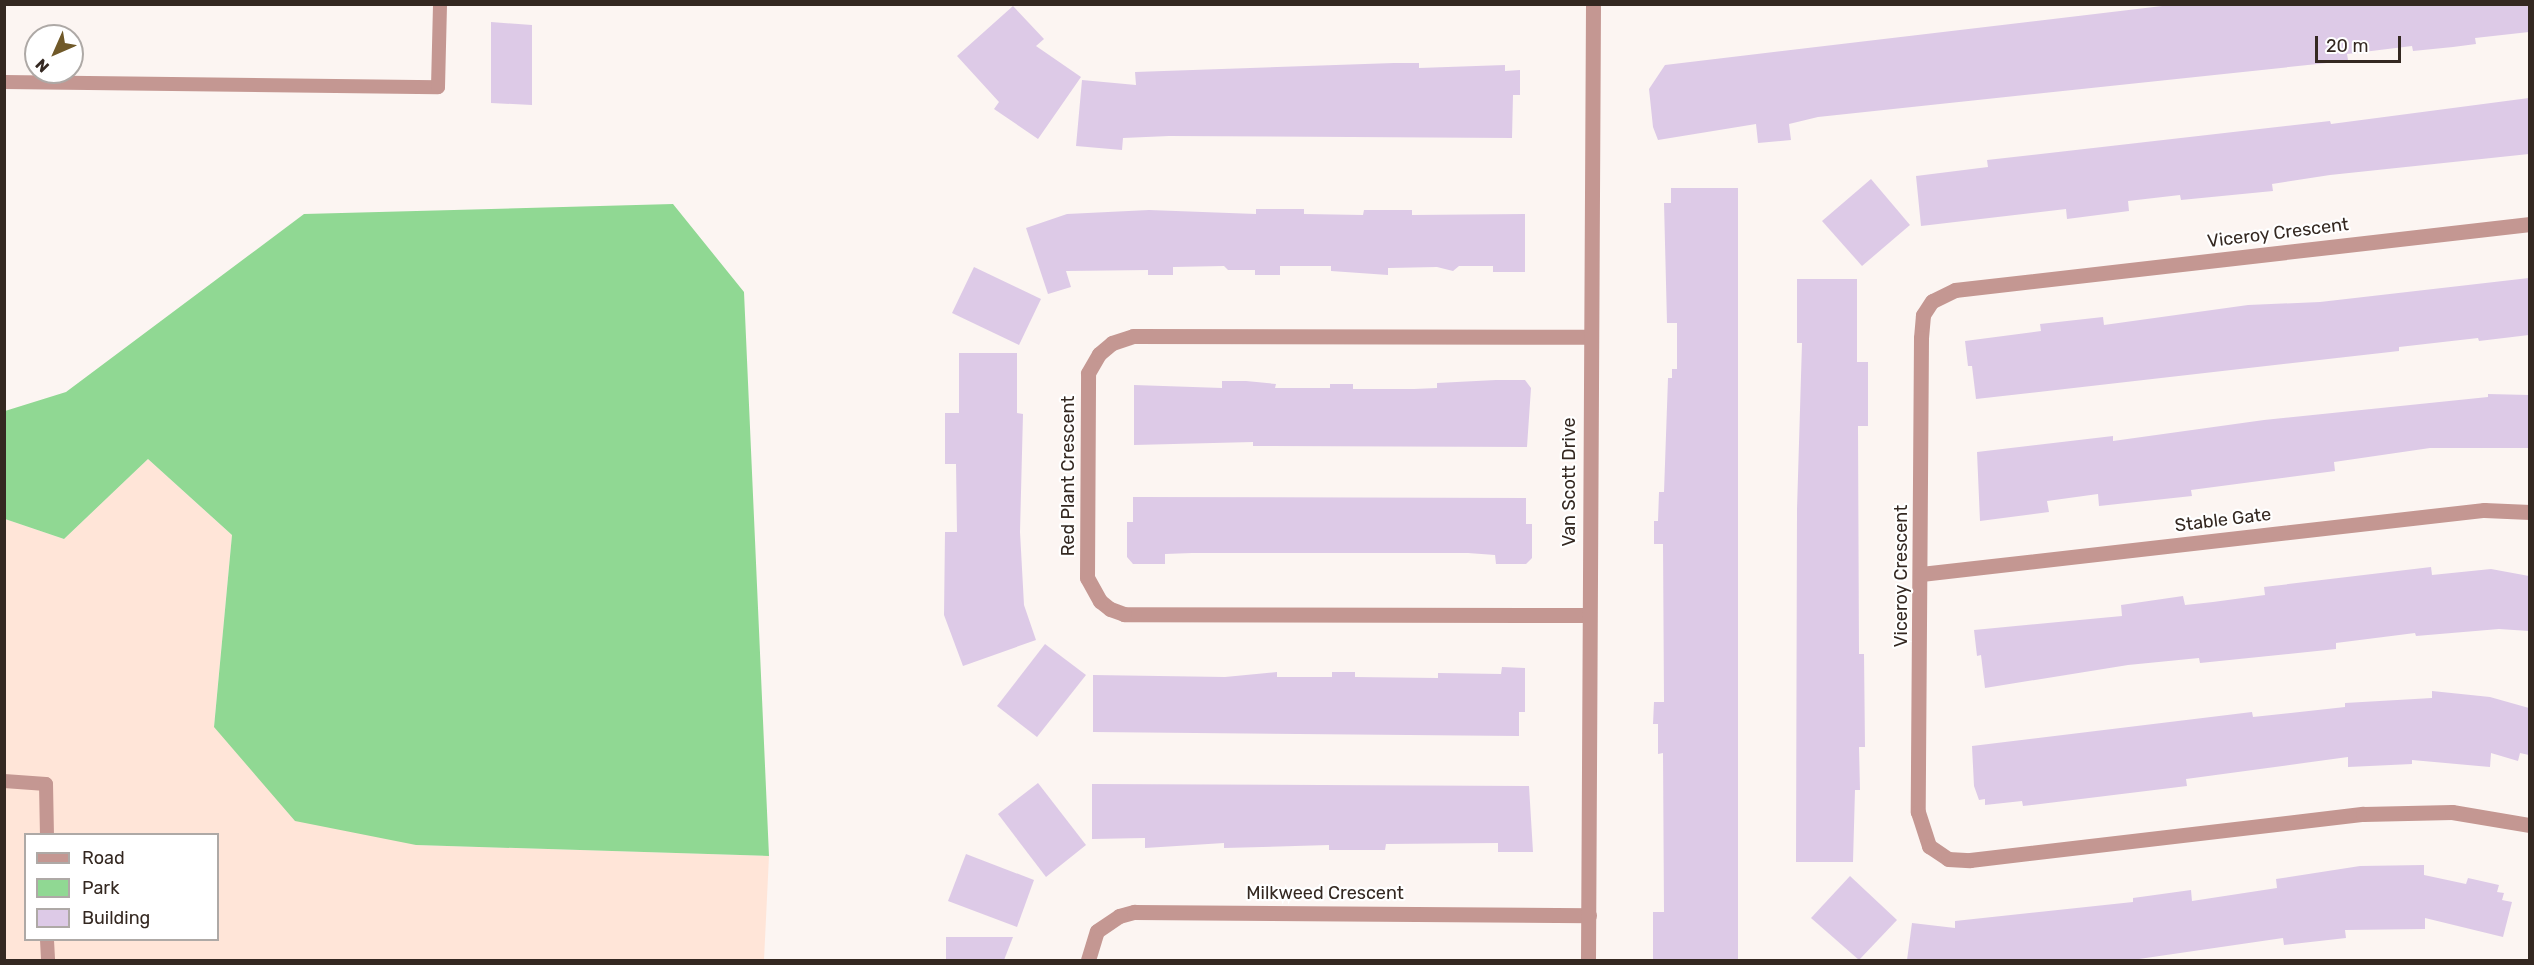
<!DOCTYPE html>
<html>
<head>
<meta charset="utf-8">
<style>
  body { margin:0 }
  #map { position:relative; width:2534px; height:965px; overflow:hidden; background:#fcf5f2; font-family:Rubik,sans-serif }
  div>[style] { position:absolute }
  .built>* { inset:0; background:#ffe5d8 }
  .green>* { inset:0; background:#90d893 }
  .building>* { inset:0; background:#ddcae7 }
  .service>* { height:14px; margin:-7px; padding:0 7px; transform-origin:7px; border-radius:7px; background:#c49792 }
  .minor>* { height:15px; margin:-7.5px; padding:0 7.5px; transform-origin:7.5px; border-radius:7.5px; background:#c49792 }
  span { translate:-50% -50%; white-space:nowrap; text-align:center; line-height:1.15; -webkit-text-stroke:4.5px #fff; paint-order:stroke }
  .street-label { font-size:18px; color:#342821 }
  .frame { position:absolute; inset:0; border:6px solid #342821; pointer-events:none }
  .legend { position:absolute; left:24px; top:833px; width:195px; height:108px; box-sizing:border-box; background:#fff; border:2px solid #aea9a6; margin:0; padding:8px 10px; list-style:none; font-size:18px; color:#342821 }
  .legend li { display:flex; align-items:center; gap:12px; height:30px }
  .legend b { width:30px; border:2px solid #aea9a6 }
  .north { position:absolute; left:24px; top:24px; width:60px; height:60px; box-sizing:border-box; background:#fff; border:2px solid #aea9a6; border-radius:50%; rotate:225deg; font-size:16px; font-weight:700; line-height:24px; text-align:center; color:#342821 }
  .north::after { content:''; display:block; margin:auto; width:21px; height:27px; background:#705929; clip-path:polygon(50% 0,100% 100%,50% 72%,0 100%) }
  .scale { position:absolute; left:2315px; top:36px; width:86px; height:27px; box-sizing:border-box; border:3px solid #342821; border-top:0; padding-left:8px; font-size:18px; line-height:21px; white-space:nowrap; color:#342821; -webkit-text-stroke:4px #fff; paint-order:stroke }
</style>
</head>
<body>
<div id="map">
  <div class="built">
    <i style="clip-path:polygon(evenodd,148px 459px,232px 535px,214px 726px,416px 845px,769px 856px,764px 960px,5px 960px,5px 519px,64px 539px,148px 459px,26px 834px,218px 834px,218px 940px,26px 940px,26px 834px)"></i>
  </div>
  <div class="green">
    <i style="clip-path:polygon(673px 204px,744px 292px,769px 856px,416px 845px,295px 821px,214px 727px,232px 535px,148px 459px,64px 539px,5px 519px,5px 411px,66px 392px,304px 214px)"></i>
  </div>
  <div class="building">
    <i style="clip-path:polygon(2179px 4px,2529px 4px,2529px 32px,2475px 38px,2476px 44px,2453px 47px,2413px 51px,2412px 46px,2347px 54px,2348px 60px,2327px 63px,1818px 117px,1789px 124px,1791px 140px,1758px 143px,1756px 124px,1658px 140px,1653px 127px,1649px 89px,1665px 65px)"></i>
    <i style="clip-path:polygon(1013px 6px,1044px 39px,1036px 46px,1081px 77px,1038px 139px,994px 109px,999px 102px,957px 56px)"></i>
    <i style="clip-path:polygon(491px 22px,532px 25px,532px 105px,491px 103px)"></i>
    <i style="clip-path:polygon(1394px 63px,1419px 63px,1419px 68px,1505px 65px,1505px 71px,1520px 70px,1520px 95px,1513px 95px,1512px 138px,1169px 136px,1123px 138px,1122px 150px,1076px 146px,1082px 80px,1136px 85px,1135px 72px)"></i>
    <i style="clip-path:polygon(2529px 98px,2529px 154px,2330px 175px,2272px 184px,2273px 191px,2181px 200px,2180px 195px,2128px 201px,2129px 211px,2067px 219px,2066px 209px,1921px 226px,1916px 176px,1988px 167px,1987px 160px,2330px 121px,2331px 124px)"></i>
    <i style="clip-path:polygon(1871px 179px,1910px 225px,1862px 266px,1822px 221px)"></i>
    <i style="clip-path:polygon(1671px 188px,1738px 188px,1738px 960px,1653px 960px,1653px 912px,1664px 912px,1663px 753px,1658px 754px,1658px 724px,1653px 724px,1654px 702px,1664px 702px,1663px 544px,1654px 544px,1654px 521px,1658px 521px,1659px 492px,1664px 492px,1668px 378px,1672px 378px,1672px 369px,1677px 369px,1677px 323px,1667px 323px,1664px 203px,1671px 203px)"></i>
    <i style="clip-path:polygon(1256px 209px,1304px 209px,1304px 214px,1363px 215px,1364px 210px,1412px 210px,1412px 215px,1525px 214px,1525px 272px,1493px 272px,1493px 266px,1459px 266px,1453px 271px,1437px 267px,1388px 268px,1388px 275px,1331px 271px,1331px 266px,1280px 266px,1280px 275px,1255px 275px,1255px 270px,1228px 270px,1224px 266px,1173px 267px,1173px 275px,1148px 275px,1148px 270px,1066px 271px,1071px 287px,1048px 294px,1026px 228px,1067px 214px,1149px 210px,1256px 214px)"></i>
    <i style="clip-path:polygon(974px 267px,1041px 299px,1019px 345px,952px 313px)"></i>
    <i style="clip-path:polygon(2529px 278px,2529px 335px,2479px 341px,2478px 338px,2399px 347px,2399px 351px,1976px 399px,1972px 366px,1968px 366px,1965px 341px,2041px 331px,2040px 324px,2103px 317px,2104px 325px,2248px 305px,2320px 302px)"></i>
    <i style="clip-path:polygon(1797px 279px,1857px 279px,1857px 362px,1868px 362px,1868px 426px,1858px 426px,1859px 654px,1864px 654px,1865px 747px,1859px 747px,1860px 790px,1855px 790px,1853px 862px,1796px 862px,1797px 509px,1802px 343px,1797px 343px)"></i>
    <i style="clip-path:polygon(959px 353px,1017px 353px,1017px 413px,1023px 414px,1020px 532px,1024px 605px,1036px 640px,963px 666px,944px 615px,945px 532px,957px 532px,956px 464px,945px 464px,945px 413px,959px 413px)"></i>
    <i style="clip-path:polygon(1496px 380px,1525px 380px,1531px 388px,1527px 447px,1253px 446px,1253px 442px,1134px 445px,1134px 385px,1222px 388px,1222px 381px,1246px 381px,1276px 384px,1275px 388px,1330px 388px,1330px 384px,1353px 384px,1353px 389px,1414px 389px,1437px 388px,1437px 383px)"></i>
    <i style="clip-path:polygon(2488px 394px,2529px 395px,2529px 448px,2430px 448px,2334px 462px,2335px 471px,2191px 490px,2192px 496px,2099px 506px,2098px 494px,2047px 501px,2049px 512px,1980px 521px,1977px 452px,2113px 436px,2113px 441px,2264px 420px,2488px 397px)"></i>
    <i style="clip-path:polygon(1133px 497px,1526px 498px,1526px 524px,1532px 524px,1532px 558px,1526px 564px,1496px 564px,1495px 555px,1468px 553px,1192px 553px,1165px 554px,1165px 564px,1133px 564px,1127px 557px,1127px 522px,1133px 522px)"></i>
    <i style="clip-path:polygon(2431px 567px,2432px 575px,2491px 569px,2529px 576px,2529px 631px,2499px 629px,2416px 636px,2415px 633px,2336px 643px,2336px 649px,2200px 663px,2199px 658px,2128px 665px,1985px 688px,1981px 655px,1977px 656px,1974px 630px,2122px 616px,2121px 605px,2183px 596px,2185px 605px,2213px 602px,2265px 595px,2264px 587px)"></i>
    <i style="clip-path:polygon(1045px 644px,1086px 675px,1037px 737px,997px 706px)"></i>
    <i style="clip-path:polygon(1502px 667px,1525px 668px,1525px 712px,1519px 712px,1519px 736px,1093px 732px,1093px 675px,1225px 677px,1277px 672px,1277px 677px,1332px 677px,1332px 672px,1355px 672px,1355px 677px,1438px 678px,1438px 673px,1501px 674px)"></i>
    <i style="clip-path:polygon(2432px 691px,2490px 697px,2529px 708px,2529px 755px,2520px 753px,2518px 761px,2491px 753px,2490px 767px,2412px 760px,2412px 764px,2348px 767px,2348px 757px,2186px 779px,2187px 786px,2023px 806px,2022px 801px,1985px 805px,1985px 799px,1979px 800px,1974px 786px,1972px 746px,2252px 712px,2253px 717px,2345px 707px,2345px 703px,2432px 698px)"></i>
    <i style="clip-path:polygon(1038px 783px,1086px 845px,1046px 877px,998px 814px)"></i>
    <i style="clip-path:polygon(1092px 784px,1529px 786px,1533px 852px,1498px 852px,1498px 843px,1386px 844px,1385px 850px,1329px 850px,1329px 845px,1224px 848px,1224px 843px,1145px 848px,1145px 838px,1092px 839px)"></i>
    <i style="clip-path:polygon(966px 854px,1034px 880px,1017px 927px,948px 901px)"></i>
    <i style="clip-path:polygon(2424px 865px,2424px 875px,2466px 884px,2468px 878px,2499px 885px,2497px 892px,2504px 893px,2502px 900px,2512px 902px,2503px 937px,2425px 918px,2425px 929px,2345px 930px,2346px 938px,2284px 945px,2283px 938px,2132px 960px,1907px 960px,1912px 923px,1955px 928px,1955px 921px,2133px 902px,2133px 898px,2191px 890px,2192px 901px,2277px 888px,2276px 879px,2360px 866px)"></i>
    <i style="clip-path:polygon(1850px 876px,1897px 920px,1859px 960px,1811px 918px)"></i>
    <i style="clip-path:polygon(946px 937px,1013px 937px,1004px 960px,946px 960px)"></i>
  </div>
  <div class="service">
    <i style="left:4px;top:82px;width:434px;rotate:0.7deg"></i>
    <i style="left:438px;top:87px;width:83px;rotate:-88.6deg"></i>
    <i style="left:4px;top:781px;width:42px;rotate:4.1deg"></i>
    <i style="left:46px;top:784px;width:50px;rotate:88.9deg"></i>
    <i style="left:47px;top:940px;width:20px;rotate:87deg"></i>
  </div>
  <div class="minor">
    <i style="left:2530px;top:224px;width:579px;rotate:173.45deg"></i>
    <i style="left:1955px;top:290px;width:25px;rotate:154deg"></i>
    <i style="left:1932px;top:301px;width:17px;rotate:123deg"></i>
    <i style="left:1923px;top:315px;width:23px;rotate:95deg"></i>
    <i style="left:1921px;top:338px;width:474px;rotate:90.4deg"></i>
    <i style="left:1918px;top:812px;width:36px;rotate:72deg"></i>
    <i style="left:1929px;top:846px;width:23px;rotate:34deg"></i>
    <i style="left:1948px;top:859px;width:22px;rotate:3deg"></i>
    <i style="left:1970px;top:860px;width:396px;rotate:-6.7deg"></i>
    <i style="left:2363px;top:814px;width:89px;rotate:-1.3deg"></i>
    <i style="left:2452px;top:812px;width:79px;rotate:9.5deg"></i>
    <i style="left:1921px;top:574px;width:567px;rotate:-6.49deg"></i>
    <i style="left:2484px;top:510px;width:46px;rotate:2.5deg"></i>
    <i style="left:1589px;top:615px;width:465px;rotate:-179.9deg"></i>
    <i style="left:1124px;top:614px;width:15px;rotate:-160deg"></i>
    <i style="left:1110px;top:609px;width:13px;rotate:-141deg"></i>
    <i style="left:1100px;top:601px;width:26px;rotate:-119deg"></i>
    <i style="left:1087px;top:578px;width:205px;rotate:-89.7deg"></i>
    <i style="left:1088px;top:373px;width:22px;rotate:-60deg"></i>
    <i style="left:1099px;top:354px;width:17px;rotate:-40deg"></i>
    <i style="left:1112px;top:343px;width:22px;rotate:-18deg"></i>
    <i style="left:1133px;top:336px;width:457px;rotate:0.1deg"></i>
    <i style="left:1088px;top:960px;width:30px;rotate:-73deg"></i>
    <i style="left:1097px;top:931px;width:27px;rotate:-34deg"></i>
    <i style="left:1119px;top:916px;width:16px;rotate:-15deg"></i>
    <i style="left:1134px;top:912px;width:455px;rotate:0.4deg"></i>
    <i style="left:1588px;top:960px;width:956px;rotate:-89.7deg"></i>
  </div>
  <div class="street-label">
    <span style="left:2278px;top:233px;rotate:-7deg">Viceroy Crescent</span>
    <span style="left:1068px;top:476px;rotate:-90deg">Red Plant Crescent</span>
    <span style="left:1569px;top:482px;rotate:-90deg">Van Scott Drive</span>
    <span style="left:2223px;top:520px;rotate:-7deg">Stable Gate</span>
    <span style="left:1901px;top:576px;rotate:-90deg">Viceroy Crescent</span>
    <span style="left:1325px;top:893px">Milkweed Crescent</span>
  </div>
  <div class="frame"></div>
  <ul class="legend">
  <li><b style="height:8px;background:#c49792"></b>Road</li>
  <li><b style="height:16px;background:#90d893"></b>Park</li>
  <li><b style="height:16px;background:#ddcae7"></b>Building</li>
  </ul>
  <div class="north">N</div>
  <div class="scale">20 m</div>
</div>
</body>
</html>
